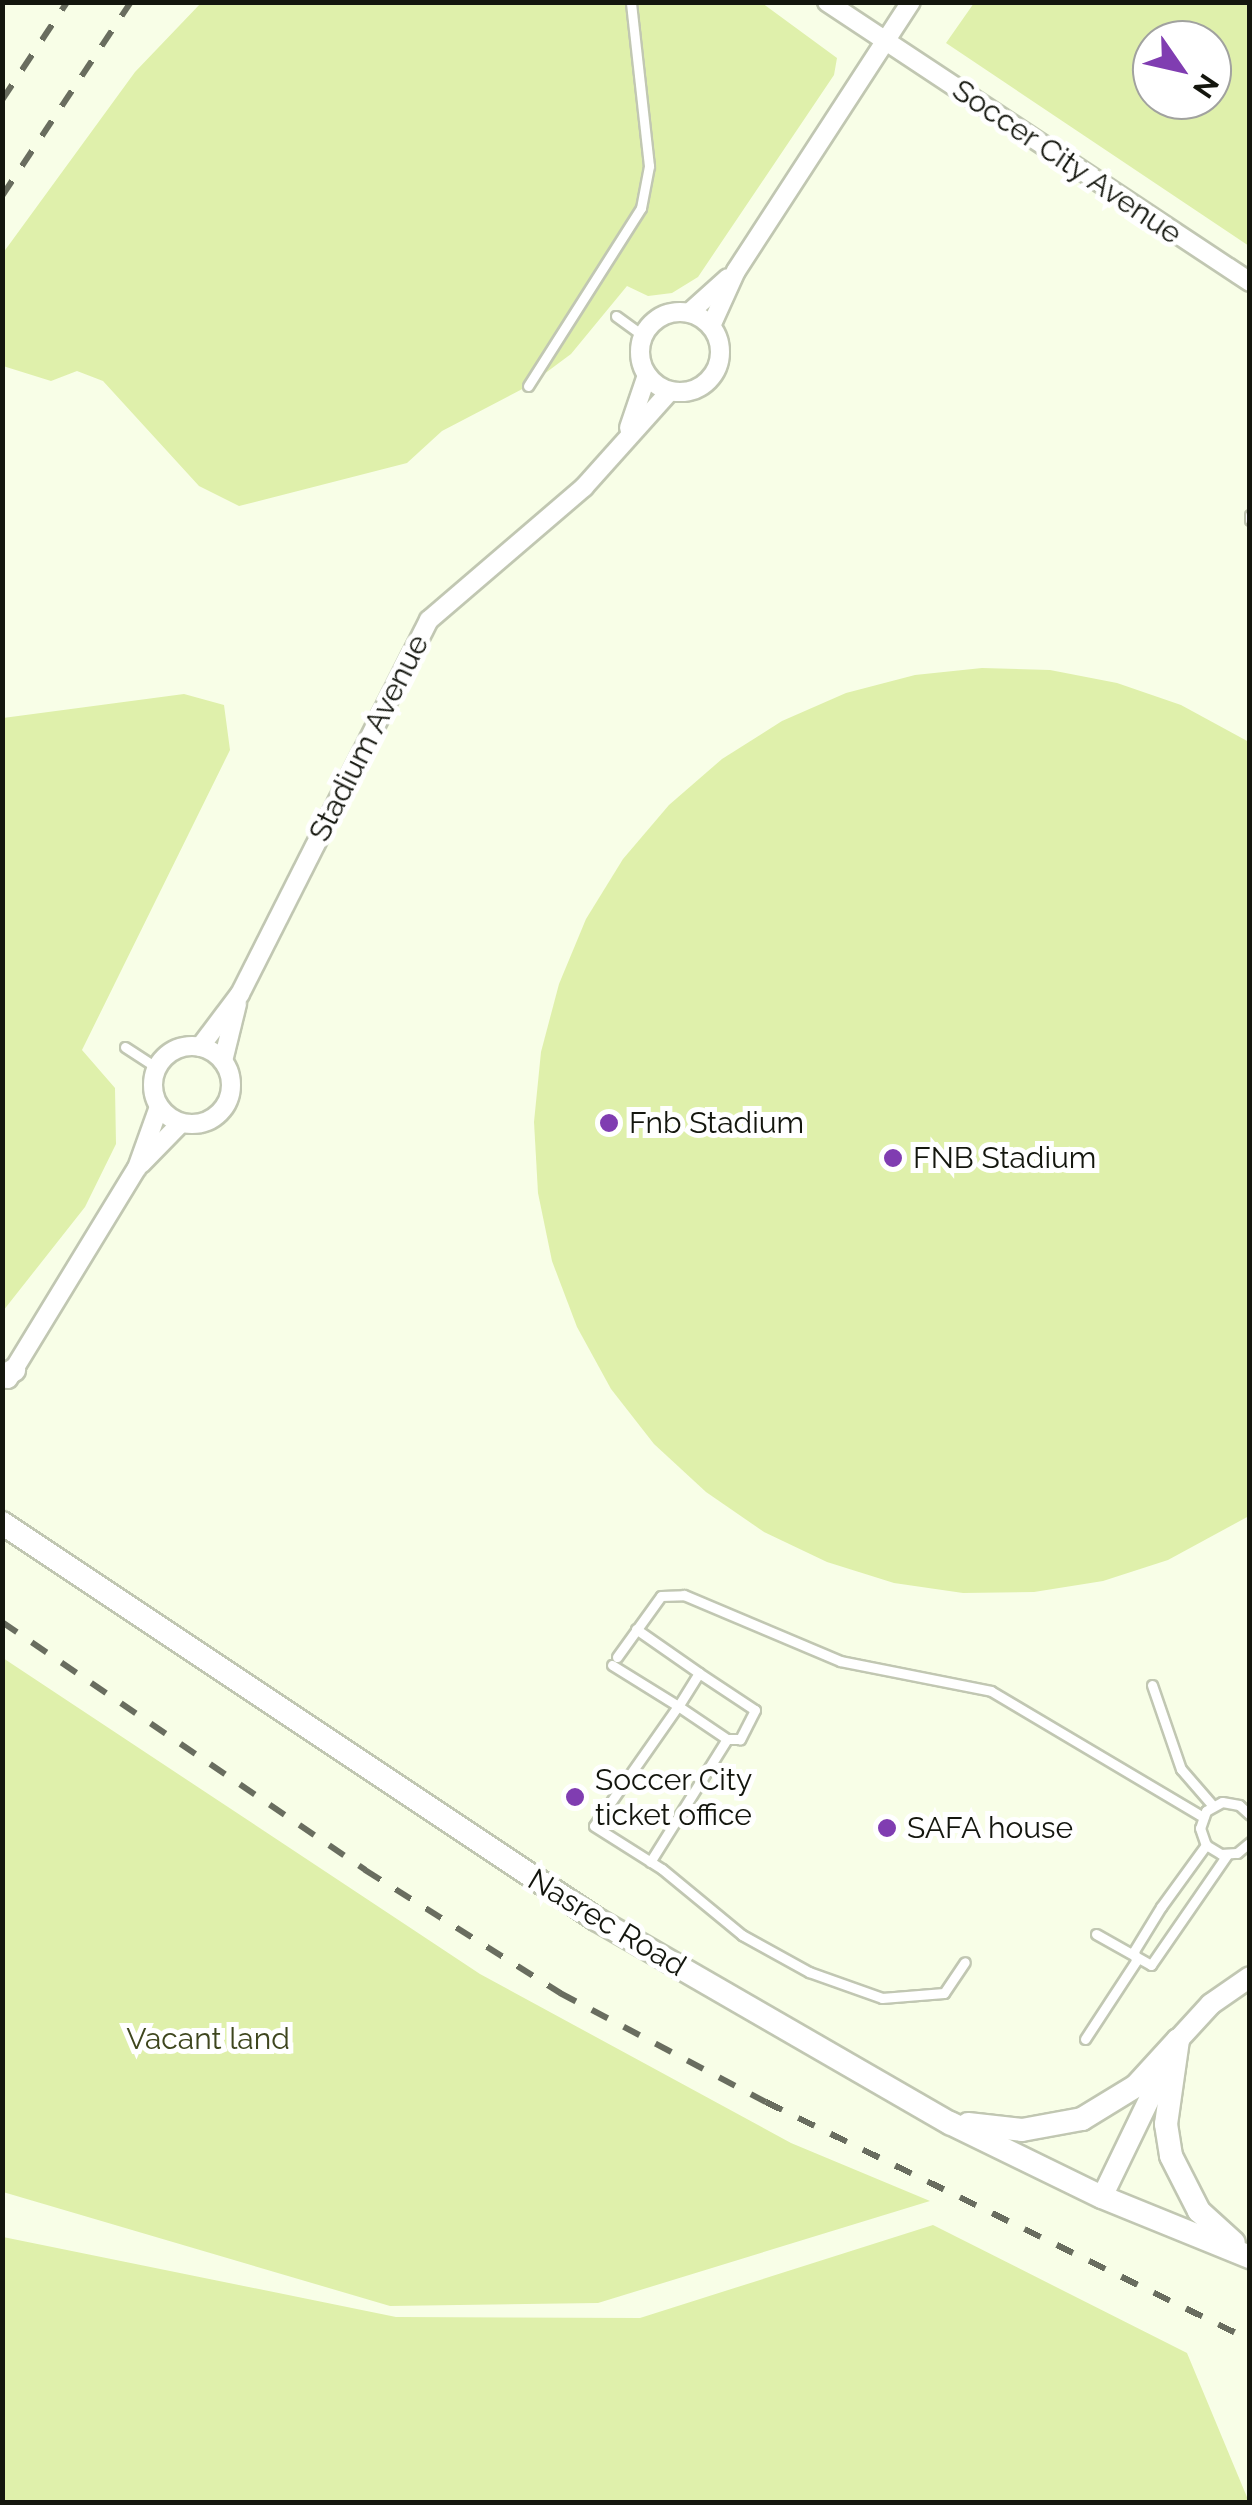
<!DOCTYPE html>
<html>
<head>
<meta charset="utf-8">
<style>
  body { margin:0 }
  #map { position:relative; width:1252px; height:2505px; overflow:hidden; background:#f8fee7; font-family:Raleway,sans-serif }
  div>[style] { position:absolute }
  .green>* { inset:0; background:#dff0ab }
  .roads { filter:drop-shadow(2px 0 #c1c7b2) drop-shadow(-2px 0 #c1c7b2) drop-shadow(0 2px #c1c7b2) drop-shadow(0 -2px #c1c7b2) }
  .service>* { height:9px; margin:-4.5px; padding:0 4.5px; transform-origin:4.5px; border-radius:4.5px; background:#fff }
  .minor>* { height:18px; margin:-9px; padding:0 9px; transform-origin:9px; border-radius:9px; background:#fff }
  .minor>.ring { margin:-9px; padding:0; box-sizing:content-box; background:none; border:18px solid #fff; border-radius:50% }
  .tertiary>* { height:20px; margin:-10px; padding:0 10px; transform-origin:10px; border-radius:10px; background:#fff }
  .secondary>* { height:22px; margin:-11px; padding:0 11px; transform-origin:11px; border-radius:11px; background:#fff }
  .rail>* { height:6px; margin-top:-3px; transform-origin:0; background:repeating-linear-gradient(90deg,#696d5f 0 18px,transparent 0 36px) }
  .dots>* { width:28px; height:28px; translate:-50% -50%; box-sizing:border-box; border:5px solid #fff; border-radius:50% }
  span { translate:-50% -50%; white-space:nowrap; text-align:center; line-height:1.15; -webkit-text-stroke:10px #fff; paint-order:stroke }
  .street-label { font-size:30px; color:#14160e }
  .poi-label { font-size:30px; color:#14160e }
  .left { translate:0 -50%; text-align:left }
  .park-label { font-size:30px; color:#3e461e }
  .frame { position:absolute; inset:0; border:5px solid #14160e; pointer-events:none }
  .north { position:absolute; left:1132px; top:20px; width:100px; height:100px; box-sizing:border-box; background:#fff; border:2px solid #a1a29f; border-radius:50%; rotate:124deg; font-size:28px; font-weight:700; line-height:40px; text-align:center; color:#14160e }
  .north::after { content:''; display:block; margin:auto; width:35px; height:45px; background:#803db1; clip-path:polygon(50% 0,100% 100%,50% 72%,0 100%) }
</style>
</head>
<body>
<div id="map">
  <div class="green">
    <i style="clip-path:polygon(201px 3px,762px 3px,837px 58px,834px 75px,698px 277px,672px 293px,648px 296px,627px 286px,571px 354px,528px 386px,442px 431px,407px 463px,239px 506px,199px 486px,103px 381px,77px 371px,51px 381px,3px 366px,3px 253px,135px 72px)"></i>
    <i style="clip-path:polygon(evenodd,974px 3px,1249px 3px,1249px 246px,946px 43px,974px 3px,1152px 40px,1212px 40px,1212px 100px,1152px 100px,1152px 40px)"></i>
    <i style="clip-path:polygon(982px 668px,1050px 670px,1117px 683px,1181px 705px,1249px 742px,1249px 1516px,1168px 1560px,1103px 1581px,1034px 1592px,963px 1593px,894px 1583px,827px 1562px,764px 1532px,706px 1492px,654px 1444px,611px 1389px,577px 1327px,552px 1261px,538px 1193px,534px 1122px,541px 1052px,559px 984px,586px 919px,623px 859px,669px 805px,722px 759px,782px 721px,846px 693px,915px 675px)"></i>
    <i style="clip-path:polygon(184px 694px,224px 705px,230px 750px,82px 1050px,115px 1088px,116px 1144px,85px 1207px,3px 1311px,3px 718px)"></i>
    <i style="clip-path:polygon(3px 1658px,480px 1974px,791px 2143px,930px 2201px,598px 2303px,390px 2306px,3px 2192px)"></i>
    <i style="clip-path:polygon(933px 2225px,1187px 2353px,1249px 2502px,3px 2502px,3px 2237px,396px 2317px,640px 2318px)"></i>
  </div>
  <div class="roads">
    <div class="service">
      <i style="left:616px;top:316px;width:34px;rotate:36deg"></i>
      <i style="left:528px;top:386px;width:211px;rotate:-57.6deg"></i>
      <i style="left:641px;top:208px;width:43px;rotate:-79.2deg"></i>
      <i style="left:649px;top:166px;width:165px;rotate:-96.3deg"></i>
      <i style="left:1250px;top:515px;width:5px;rotate:90deg"></i>
      <i style="left:125px;top:1047px;width:38px;rotate:33deg"></i>
      <i style="left:636px;top:1629px;width:77px;rotate:34.9deg"></i>
      <i style="left:699px;top:1673px;width:39px;rotate:122deg"></i>
      <i style="left:678px;top:1706px;width:59px;rotate:34deg"></i>
      <i style="left:727px;top:1739px;width:145px;rotate:122deg"></i>
      <i style="left:617px;top:1657px;width:75px;rotate:-54.2deg"></i>
      <i style="left:661px;top:1596px;width:23px;rotate:-2deg"></i>
      <i style="left:684px;top:1595px;width:169px;rotate:22.9deg"></i>
      <i style="left:840px;top:1661px;width:154px;rotate:11.2deg"></i>
      <i style="left:991px;top:1691px;width:247px;rotate:30.7deg"></i>
      <i style="left:612px;top:1665px;width:78px;rotate:31.8deg"></i>
      <i style="left:678px;top:1706px;width:146px;rotate:125deg"></i>
      <i style="left:594px;top:1826px;width:80px;rotate:32.3deg"></i>
      <i style="left:662px;top:1869px;width:104px;rotate:39.5deg"></i>
      <i style="left:742px;top:1935px;width:77px;rotate:28.9deg"></i>
      <i style="left:809px;top:1972px;width:77px;rotate:19.6deg"></i>
      <i style="left:882px;top:1998px;width:62px;rotate:-4.6deg"></i>
      <i style="left:944px;top:1993px;width:37px;rotate:-56deg"></i>
      <i style="left:699px;top:1673px;width:67px;rotate:33.5deg"></i>
      <i style="left:755px;top:1710px;width:33px;rotate:117deg"></i>
      <i style="left:740px;top:1739px;width:13px;rotate:180deg"></i>
      <i style="left:1152px;top:1685px;width:89px;rotate:71deg"></i>
      <i style="left:1181px;top:1769px;width:49px;rotate:49.1deg"></i>
      <i style="left:1250px;top:1815px;width:15px;rotate:-138deg"></i>
      <i style="left:1239px;top:1805px;width:17px;rotate:-170deg"></i>
      <i style="left:1222px;top:1802px;width:18px;rotate:151deg"></i>
      <i style="left:1206px;top:1811px;width:18px;rotate:109deg"></i>
      <i style="left:1200px;top:1828px;width:18px;rotate:71deg"></i>
      <i style="left:1206px;top:1845px;width:17px;rotate:31deg"></i>
      <i style="left:1221px;top:1854px;width:16px;rotate:-4deg"></i>
      <i style="left:1237px;top:1853px;width:17px;rotate:-40deg"></i>
      <i style="left:1096px;top:1934px;width:63px;rotate:29.4deg"></i>
      <i style="left:1151px;top:1965px;width:134px;rotate:-55.4deg"></i>
      <i style="left:1085px;top:2039px;width:93px;rotate:-56.8deg"></i>
      <i style="left:1136px;top:1961px;width:10px;rotate:-101deg"></i>
      <i style="left:1134px;top:1951px;width:52px;rotate:-58.5deg"></i>
      <i style="left:1161px;top:1907px;width:77px;rotate:-54deg"></i>
    </div>
    <div class="minor">
      <i style="left:827px;top:2px;width:507px;rotate:33.5deg"></i>
      <i class="ring" style="left:640px;top:312px;width:62px;height:62px"></i>
      <i style="left:689px;top:313px;width:52px;rotate:-41.9deg"></i>
      <i style="left:711px;top:326px;width:60px;rotate:-65.6deg"></i>
      <i style="left:736px;top:271px;width:321px;rotate:-57deg"></i>
      <i style="left:629px;top:428px;width:56px;rotate:-71.2deg"></i>
      <i class="ring" style="left:153px;top:1046px;width:60px;height:60px"></i>
      <i style="left:200px;top:1047px;width:66px;rotate:-53deg"></i>
      <i style="left:240px;top:994px;width:419px;rotate:-63.2deg"></i>
      <i style="left:429px;top:620px;width:204px;rotate:-40.6deg"></i>
      <i style="left:584px;top:487px;width:129px;rotate:-48.1deg"></i>
      <i style="left:223px;top:1061px;width:59px;rotate:-76.2deg"></i>
      <i style="left:141px;top:1164px;width:57px;rotate:-45.7deg"></i>
      <i style="left:8px;top:1379px;width:247px;rotate:-58.6deg"></i>
      <i style="left:137px;top:1168px;width:65px;rotate:-70.2deg"></i>
    </div>
    <div class="tertiary">
      <i style="left:1102px;top:2197px;width:174px;rotate:-64.2deg"></i>
      <i style="left:1178px;top:2040px;width:49px;rotate:-47.5deg"></i>
      <i style="left:1211px;top:2004px;width:47px;rotate:-34.7deg"></i>
    </div>
    <div class="secondary">
      <i style="left:2px;top:1377px;width:14px;rotate:-30deg"></i>
      <i style="left:2px;top:1523px;width:714px;rotate:33.69deg"></i>
      <i style="left:596px;top:1919px;width:409px;rotate:30deg"></i>
      <i style="left:950px;top:2123px;width:169px;rotate:26deg"></i>
      <i style="left:1102px;top:2197px;width:160px;rotate:22.1deg"></i>
      <i style="left:1178px;top:2040px;width:85px;rotate:98.1deg"></i>
      <i style="left:1166px;top:2124px;width:32px;rotate:81deg"></i>
      <i style="left:1171px;top:2156px;width:62px;rotate:63deg"></i>
      <i style="left:1199px;top:2211px;width:47px;rotate:42.4deg"></i>
      <i style="left:968px;top:2124px;width:54px;rotate:6.3deg"></i>
      <i style="left:1022px;top:2130px;width:61px;rotate:-10.4deg"></i>
      <i style="left:1082px;top:2119px;width:63px;rotate:-31.4deg"></i>
      <i style="left:1136px;top:2086px;width:62px;rotate:-47.6deg"></i>
    </div>
  </div>
  <div class="rail">
    <i style="left:2px;top:100px;width:118px;rotate:-56.4deg"></i>
    <i style="left:2px;top:196px;width:233px;rotate:-56.4deg"></i>
    <i style="left:2px;top:1622px;width:440px;rotate:34.3deg"></i>
    <i style="left:365px;top:1870px;width:231px;rotate:32.2deg"></i>
    <i style="left:560px;top:1993px;width:233px;rotate:27.9deg"></i>
    <i style="left:766px;top:2102px;width:539px;rotate:26.18deg"></i>
  </div>
  <div class="dots">
    <i style="left:609px;top:1123px;background:#803db1"></i>
    <i style="left:893px;top:1158px;background:#803db1"></i>
    <i style="left:575px;top:1797px;background:#803db1"></i>
    <i style="left:887px;top:1828px;background:#803db1"></i>
  </div>
  <div class="street-label">
    <span style="left:1067px;top:162px;rotate:34deg">Soccer City Avenue</span>
    <span style="left:369px;top:738px;rotate:-63deg">Stadium Avenue</span>
    <span style="left:607px;top:1923px;rotate:31deg">Nasrec Road</span>
  </div>
  <div class="poi-label">
    <span class="left" style="left:629px;top:1123px">Fnb Stadium</span>
    <span class="left" style="left:913px;top:1158px">FNB Stadium</span>
    <span class="left" style="left:595px;top:1797px">Soccer City<br>ticket office</span>
    <span class="left" style="left:907px;top:1828px">SAFA house</span>
  </div>
  <div class="park-label">
    <span style="left:208px;top:2039px">Vacant land</span>
  </div>
  <div class="frame"></div>
  <div class="north">N</div>
</div>
</body>
</html>
